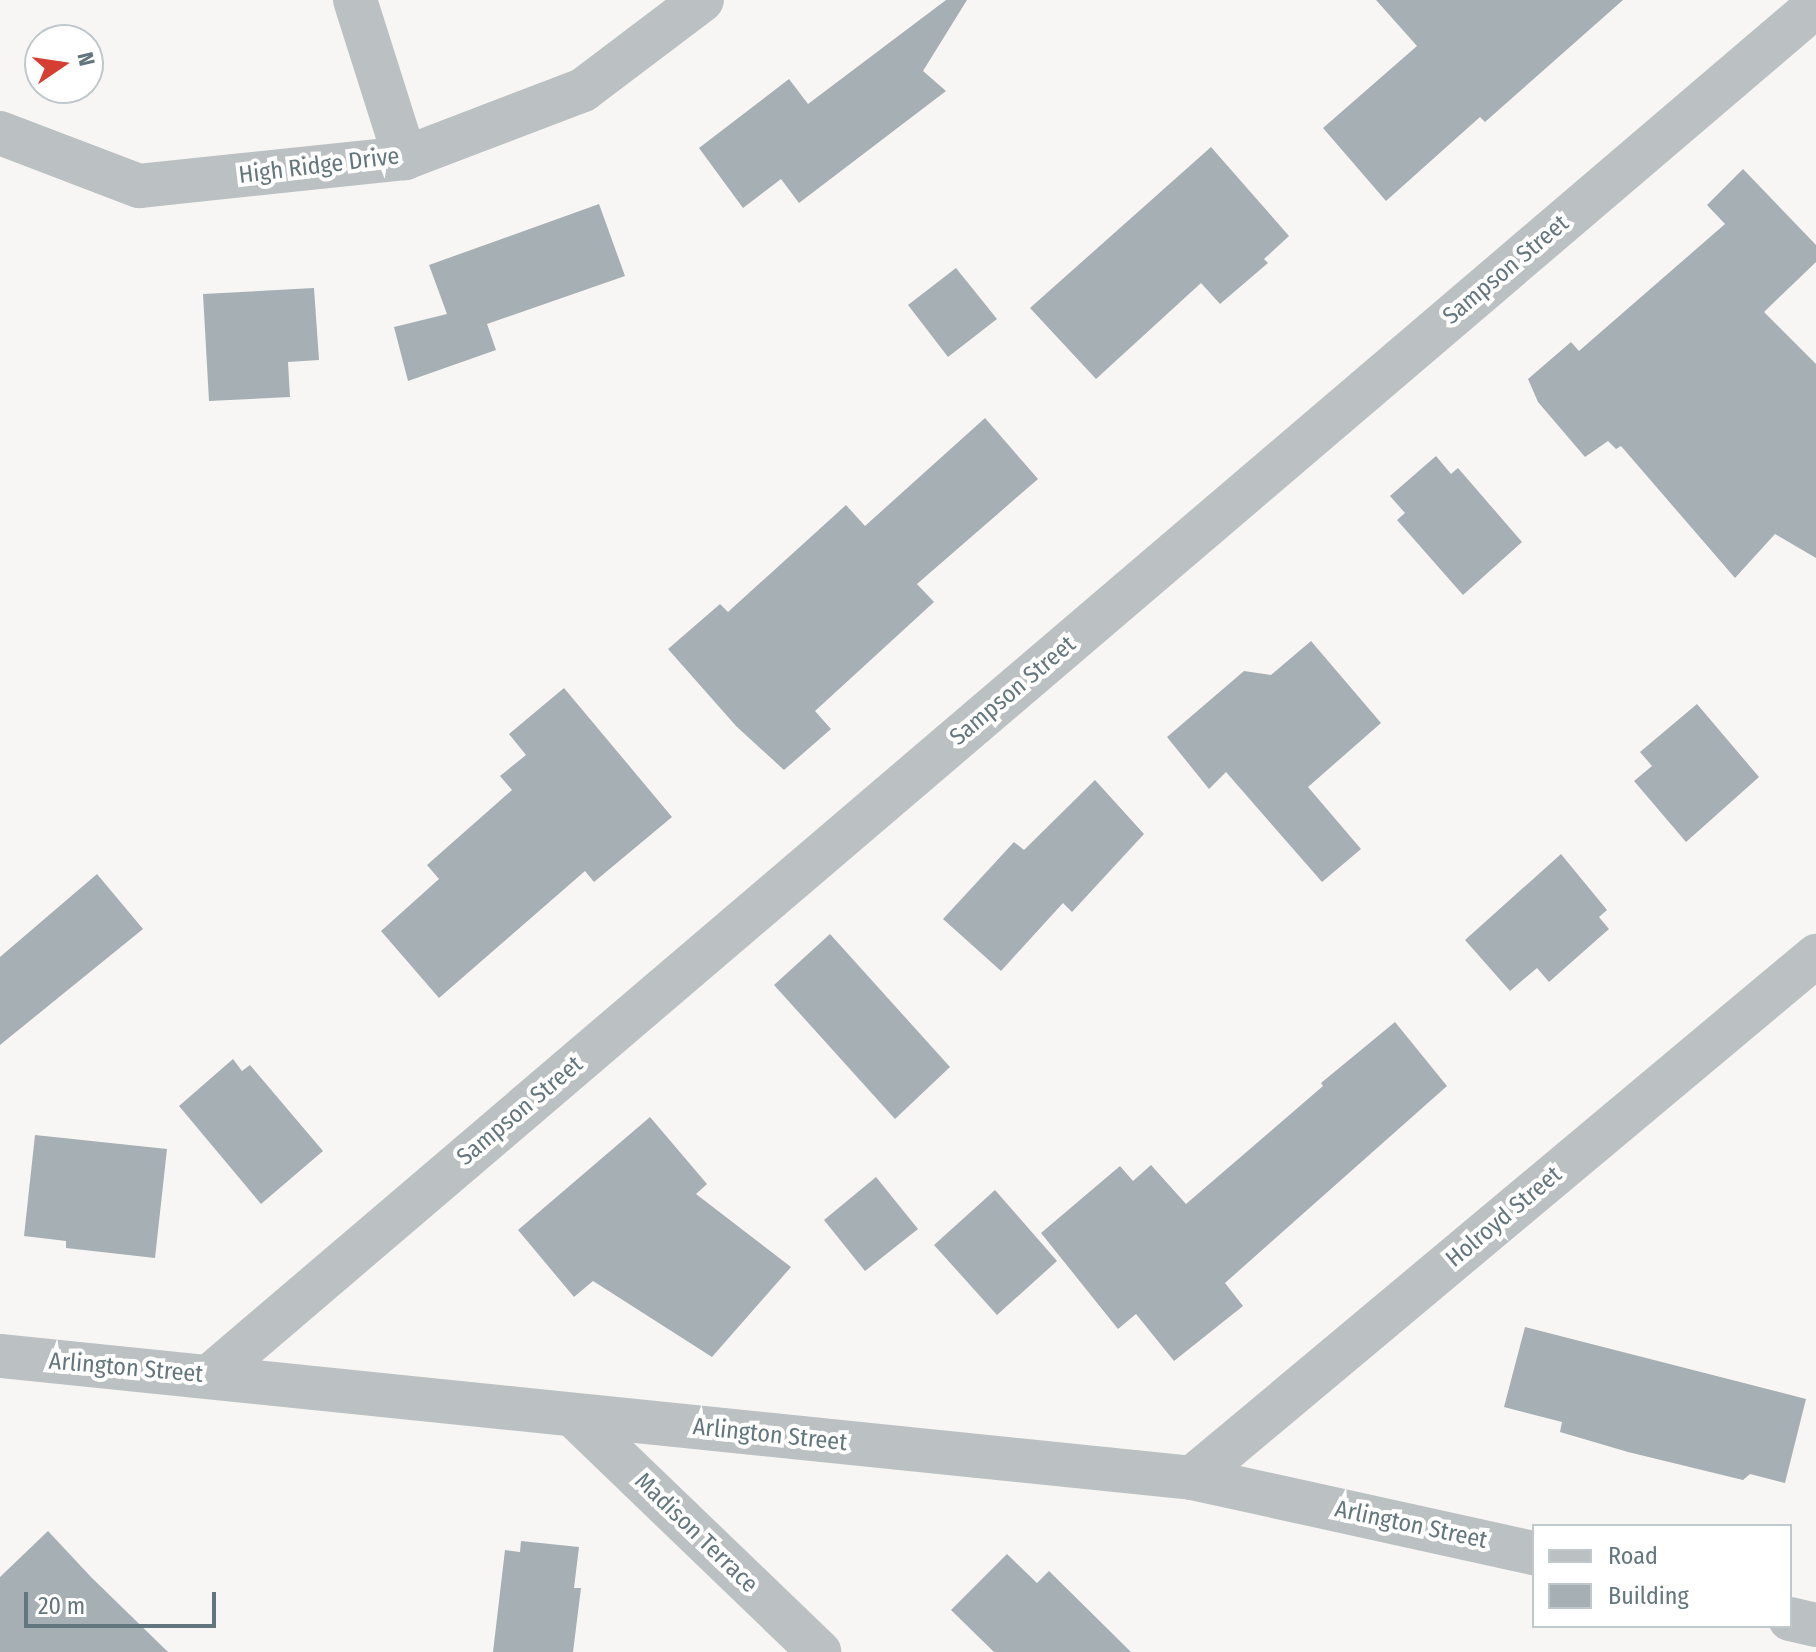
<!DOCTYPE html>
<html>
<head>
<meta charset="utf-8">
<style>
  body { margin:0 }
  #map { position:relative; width:1816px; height:1652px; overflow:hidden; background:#f7f6f4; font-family:"Fira Sans Condensed",sans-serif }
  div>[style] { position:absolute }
  .building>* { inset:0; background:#a6afb3 }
  .minor>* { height:44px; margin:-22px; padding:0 22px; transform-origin:22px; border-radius:22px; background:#bbc1c3 }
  span { translate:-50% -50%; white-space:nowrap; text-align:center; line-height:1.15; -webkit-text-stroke:8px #fff; paint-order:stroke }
  .street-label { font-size:24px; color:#64767d }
  .legend { position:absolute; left:1532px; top:1524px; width:260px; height:104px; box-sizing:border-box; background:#fff; border:2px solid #c1c8cb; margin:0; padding:10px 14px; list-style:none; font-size:24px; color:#64767d }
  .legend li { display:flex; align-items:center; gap:16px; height:40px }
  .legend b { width:40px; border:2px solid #c1c8cb }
  .north { position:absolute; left:24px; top:24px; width:80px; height:80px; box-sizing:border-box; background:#fff; border:2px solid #c1c8cb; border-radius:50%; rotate:77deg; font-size:22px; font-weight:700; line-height:32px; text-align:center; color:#64767d }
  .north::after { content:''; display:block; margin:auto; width:28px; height:36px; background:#d73e33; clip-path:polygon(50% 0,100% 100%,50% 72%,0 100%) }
  .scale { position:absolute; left:24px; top:1592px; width:192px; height:36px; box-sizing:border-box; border:4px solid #64767d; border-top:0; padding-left:10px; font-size:24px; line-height:28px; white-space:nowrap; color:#64767d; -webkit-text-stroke:6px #fff; paint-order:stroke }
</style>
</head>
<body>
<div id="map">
  <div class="building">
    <i style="clip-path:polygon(946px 0,967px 0,923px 71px,946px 91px,799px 203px,781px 179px,743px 208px,699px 148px,789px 79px,808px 104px)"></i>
    <i style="clip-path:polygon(1376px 0,1623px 0,1485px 122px,1480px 117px,1386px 201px,1323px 128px,1417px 46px)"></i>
    <i style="clip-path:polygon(1211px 147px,1289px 236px,1264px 259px,1268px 263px,1220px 304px,1201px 283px,1096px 379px,1030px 308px)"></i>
    <i style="clip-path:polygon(1743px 169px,1816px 245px,1816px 262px,1764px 312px,1816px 364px,1816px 558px,1775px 534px,1735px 578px,1621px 446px,1616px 449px,1608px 441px,1585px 457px,1538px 402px,1528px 379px,1571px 342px,1579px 351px,1725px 224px,1707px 205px)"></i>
    <i style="clip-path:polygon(599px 204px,625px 276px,487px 324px,496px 350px,408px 381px,394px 327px,447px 314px,429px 265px)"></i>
    <i style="clip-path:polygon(956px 268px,997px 319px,948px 357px,908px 305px)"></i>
    <i style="clip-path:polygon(314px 288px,319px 360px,288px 362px,290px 397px,209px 401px,203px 294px)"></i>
    <i style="clip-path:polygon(985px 418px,1038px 479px,917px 584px,934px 602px,815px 711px,831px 729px,784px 770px,736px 726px,668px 649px,720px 604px,728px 612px,846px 505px,865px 526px)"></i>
    <i style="clip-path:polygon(1436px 456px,1451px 474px,1458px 468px,1522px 542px,1463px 595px,1397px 520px,1405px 513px,1390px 496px)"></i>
    <i style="clip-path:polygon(1311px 641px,1381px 723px,1308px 787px,1361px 849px,1322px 882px,1226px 772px,1209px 789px,1167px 737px,1244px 671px,1271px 675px)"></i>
    <i style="clip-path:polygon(564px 688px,672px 817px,594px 882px,585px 871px,439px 998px,381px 931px,439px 879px,427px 865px,512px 790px,500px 776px,526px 755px,509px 734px)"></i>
    <i style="clip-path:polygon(1697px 704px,1759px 777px,1686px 842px,1634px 781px,1652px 766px,1640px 752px)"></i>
    <i style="clip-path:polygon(1095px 780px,1144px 834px,1072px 912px,1063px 903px,1001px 971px,943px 919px,1014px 842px,1024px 850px)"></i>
    <i style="clip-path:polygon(1561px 854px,1607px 910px,1599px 917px,1609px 929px,1549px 982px,1537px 968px,1510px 991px,1465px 940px)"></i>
    <i style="clip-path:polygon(97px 874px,143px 929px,0 1045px,0 957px)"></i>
    <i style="clip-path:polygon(830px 934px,950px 1067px,895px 1119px,774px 985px)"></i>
    <i style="clip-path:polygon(1395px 1022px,1447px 1086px,1225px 1283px,1243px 1306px,1174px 1361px,1136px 1314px,1118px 1329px,1041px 1233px,1120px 1166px,1133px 1181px,1151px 1165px,1186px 1204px,1323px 1086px,1321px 1083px)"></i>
    <i style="clip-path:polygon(233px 1059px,242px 1071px,250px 1065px,323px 1151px,261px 1204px,179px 1106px)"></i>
    <i style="clip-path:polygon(650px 1117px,707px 1184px,696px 1194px,791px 1267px,712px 1357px,593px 1281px,574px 1297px,518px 1230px)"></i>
    <i style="clip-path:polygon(35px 1135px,167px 1149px,155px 1258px,66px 1248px,66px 1241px,24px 1236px)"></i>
    <i style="clip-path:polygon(876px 1177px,918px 1229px,865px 1271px,824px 1220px)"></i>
    <i style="clip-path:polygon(995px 1190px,1057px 1261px,997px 1315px,934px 1245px)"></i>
    <i style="clip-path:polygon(1525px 1327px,1806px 1399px,1785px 1483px,1750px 1474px,1743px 1480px,1628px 1452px,1560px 1432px,1562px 1422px,1504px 1407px)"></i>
    <i style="clip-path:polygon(48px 1531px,91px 1577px,168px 1652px,0 1652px,0 1577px)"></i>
    <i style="clip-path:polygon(521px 1541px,579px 1547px,574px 1588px,581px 1588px,573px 1652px,493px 1652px,505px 1550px,520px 1552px)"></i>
    <i style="clip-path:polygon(1007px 1554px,1037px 1583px,1049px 1571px,1131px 1652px,994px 1652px,951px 1610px)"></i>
  </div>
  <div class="minor">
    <i style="left:355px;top:0;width:166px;rotate:72.4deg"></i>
    <i style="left:0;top:133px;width:149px;rotate:20.9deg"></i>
    <i style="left:139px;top:186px;width:267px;rotate:-6deg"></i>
    <i style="left:405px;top:158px;width:191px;rotate:-20.9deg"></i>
    <i style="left:583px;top:90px;width:149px;rotate:-37.1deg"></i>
    <i style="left:0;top:1356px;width:1198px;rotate:5.84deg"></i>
    <i style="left:1192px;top:1478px;width:350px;rotate:12.4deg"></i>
    <i style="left:210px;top:1376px;width:2111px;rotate:-40.47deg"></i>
    <i style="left:573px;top:1415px;width:342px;rotate:43.9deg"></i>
    <i style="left:1192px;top:1478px;width:814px;rotate:-39.91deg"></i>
    <i style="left:1790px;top:1619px;width:27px;rotate:13deg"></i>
  </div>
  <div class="street-label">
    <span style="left:319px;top:166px;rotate:-7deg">High Ridge Drive</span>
    <span style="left:1506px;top:270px;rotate:-40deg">Sampson Street</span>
    <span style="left:1013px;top:691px;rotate:-40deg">Sampson Street</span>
    <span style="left:520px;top:1111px;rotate:-40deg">Sampson Street</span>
    <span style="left:1504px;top:1217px;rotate:-40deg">Holroyd Street</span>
    <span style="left:126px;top:1368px;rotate:5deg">Arlington Street</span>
    <span style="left:770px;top:1435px;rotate:6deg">Arlington Street</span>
    <span style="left:1411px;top:1525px;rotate:12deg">Arlington Street</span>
    <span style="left:696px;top:1533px;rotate:44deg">Madison Terrace</span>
  </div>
  <ul class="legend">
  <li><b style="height:10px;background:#bbc1c3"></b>Road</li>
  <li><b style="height:22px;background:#a6afb3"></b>Building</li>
  </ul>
  <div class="north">N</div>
  <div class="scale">20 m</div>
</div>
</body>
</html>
